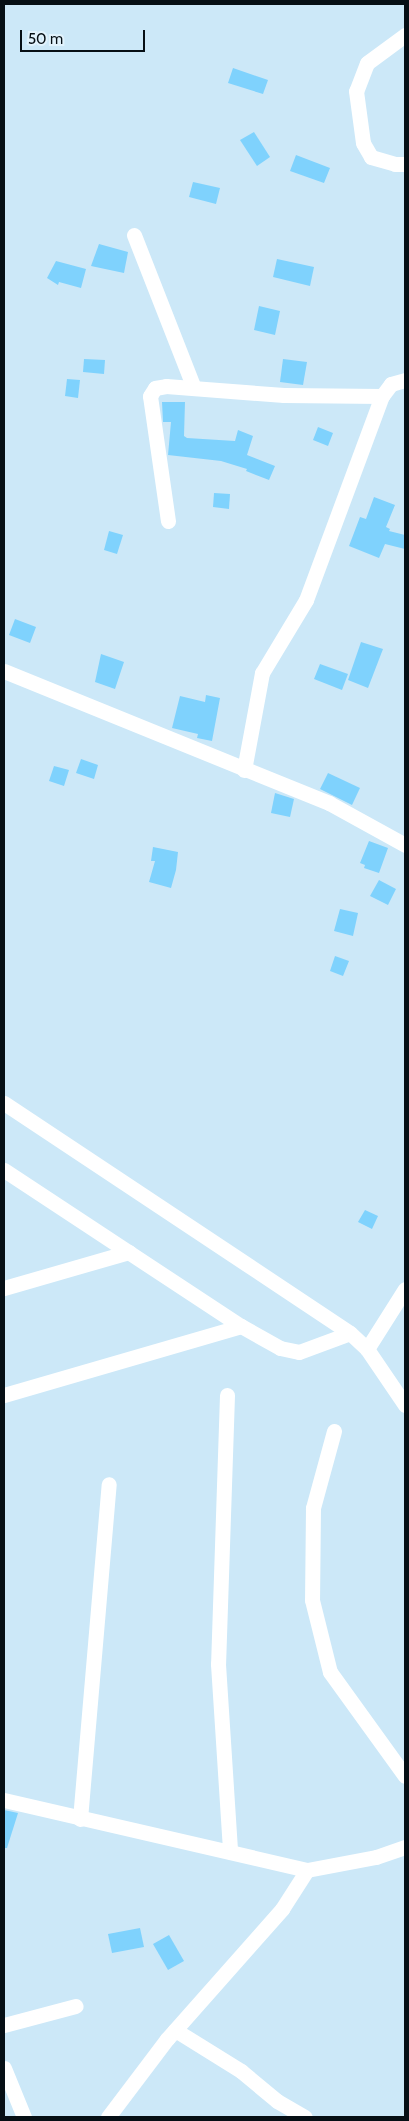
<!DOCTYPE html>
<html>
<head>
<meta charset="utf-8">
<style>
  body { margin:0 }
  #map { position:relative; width:409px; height:2121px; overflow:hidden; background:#cce8f8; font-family:Cabin,sans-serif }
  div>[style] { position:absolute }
  .building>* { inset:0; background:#7fd2fd }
  .street>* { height:15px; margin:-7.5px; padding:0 7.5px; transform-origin:7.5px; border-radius:7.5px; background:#fff }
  span { translate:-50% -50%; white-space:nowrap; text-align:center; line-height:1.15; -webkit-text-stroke:4px #e2f3fd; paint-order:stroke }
  .frame { position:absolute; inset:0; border:5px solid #060f15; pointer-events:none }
  .scale { position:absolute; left:20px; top:30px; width:125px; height:22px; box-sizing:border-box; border:2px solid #060f15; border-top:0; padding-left:6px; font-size:15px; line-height:18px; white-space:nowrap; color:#060f15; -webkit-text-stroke:4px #e2f3fd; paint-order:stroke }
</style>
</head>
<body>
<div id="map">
  <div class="building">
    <i style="clip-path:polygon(233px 68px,268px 80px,263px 94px,228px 83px)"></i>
    <i style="clip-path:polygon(254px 132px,270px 157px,257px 166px,240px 140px)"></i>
    <i style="clip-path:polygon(296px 155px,330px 168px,324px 183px,290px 171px)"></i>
    <i style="clip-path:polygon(193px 182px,220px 188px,216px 204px,189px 197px)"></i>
    <i style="clip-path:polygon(99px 244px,128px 252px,124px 273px,91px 266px)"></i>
    <i style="clip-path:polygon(277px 259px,314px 267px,310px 286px,273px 277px)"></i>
    <i style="clip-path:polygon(56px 261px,86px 269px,81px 288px,59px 282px,58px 285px,47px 278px)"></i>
    <i style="clip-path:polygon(259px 306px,280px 311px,275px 335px,254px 330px)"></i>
    <i style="clip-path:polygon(84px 359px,105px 360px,104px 374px,83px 372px)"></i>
    <i style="clip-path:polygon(283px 359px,307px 362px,303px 385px,280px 382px)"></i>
    <i style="clip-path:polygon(67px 379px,80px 380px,78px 398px,65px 396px)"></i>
    <i style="clip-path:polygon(162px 402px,185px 402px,184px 436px,187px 438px,235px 441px,238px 430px,253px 436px,247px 455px,275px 466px,269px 480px,246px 471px,247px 469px,221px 461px,168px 455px,171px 422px,163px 422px)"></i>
    <i style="clip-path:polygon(318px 427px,333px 433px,328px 446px,313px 440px)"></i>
    <i style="clip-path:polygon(214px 493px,230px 494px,229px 509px,213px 507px)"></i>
    <i style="clip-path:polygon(374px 497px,395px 505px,386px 527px,390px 529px,389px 531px,405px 535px,405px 549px,385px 544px,379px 558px,349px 546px,360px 517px,366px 519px)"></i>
    <i style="clip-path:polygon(109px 531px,123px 535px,117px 554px,104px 550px)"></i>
    <i style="clip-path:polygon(15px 619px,36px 627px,30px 643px,9px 635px)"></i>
    <i style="clip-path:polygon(361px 642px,383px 649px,368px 688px,348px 680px)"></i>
    <i style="clip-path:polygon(101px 654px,124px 662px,115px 689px,95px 682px)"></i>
    <i style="clip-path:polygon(320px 664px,348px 674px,342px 690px,314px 679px)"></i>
    <i style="clip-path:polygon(206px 695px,220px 698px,212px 741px,197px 738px,198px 734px,172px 728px,180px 696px,205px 702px)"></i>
    <i style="clip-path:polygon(81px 759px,98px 765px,94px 779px,76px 773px)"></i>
    <i style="clip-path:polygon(54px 766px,69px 770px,64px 786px,49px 781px)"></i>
    <i style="clip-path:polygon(328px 773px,360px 788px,352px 805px,320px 789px)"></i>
    <i style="clip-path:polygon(275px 793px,294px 799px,290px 817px,271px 813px)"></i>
    <i style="clip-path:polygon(369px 841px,388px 848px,379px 873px,364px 868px,365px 865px,360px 863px)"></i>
    <i style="clip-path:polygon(153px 847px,178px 852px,176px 870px,171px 888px,149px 882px,155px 861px,151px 861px)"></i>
    <i style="clip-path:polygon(379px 880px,396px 889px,388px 905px,370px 896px)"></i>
    <i style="clip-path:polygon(340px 909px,358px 913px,353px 936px,334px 931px)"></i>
    <i style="clip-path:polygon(335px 956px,349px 961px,343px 976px,330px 971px)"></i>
    <i style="clip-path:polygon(365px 1210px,378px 1216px,372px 1229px,358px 1222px)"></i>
    <i style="clip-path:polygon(4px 1810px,18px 1813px,7px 1848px,4px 1848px)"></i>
    <i style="clip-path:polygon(140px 1928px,144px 1947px,112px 1953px,108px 1934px)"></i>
    <i style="clip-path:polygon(169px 1935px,184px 1961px,168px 1970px,153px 1944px)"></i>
  </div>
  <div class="street">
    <i style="left:405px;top:35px;width:47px;rotate:143.6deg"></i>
    <i style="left:367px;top:63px;width:30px;rotate:111deg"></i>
    <i style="left:356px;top:91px;width:52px;rotate:82.3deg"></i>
    <i style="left:363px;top:143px;width:16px;rotate:60deg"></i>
    <i style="left:371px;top:157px;width:25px;rotate:16deg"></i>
    <i style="left:395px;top:164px;width:10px"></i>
    <i style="left:134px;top:235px;width:164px;rotate:68.6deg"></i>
    <i style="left:168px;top:521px;width:126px;rotate:-98.2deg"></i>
    <i style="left:150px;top:396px;width:9px;rotate:-58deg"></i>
    <i style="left:155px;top:388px;width:11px;rotate:-10deg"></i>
    <i style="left:166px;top:386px;width:118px;rotate:4.4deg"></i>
    <i style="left:284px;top:395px;width:98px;rotate:0.6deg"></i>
    <i style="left:4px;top:671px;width:351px;rotate:22.1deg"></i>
    <i style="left:329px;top:803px;width:87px;rotate:28.9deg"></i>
    <i style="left:244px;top:770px;width:99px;rotate:-79.5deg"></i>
    <i style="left:262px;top:673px;width:85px;rotate:-58.9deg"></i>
    <i style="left:306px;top:600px;width:218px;rotate:-69.6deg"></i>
    <i style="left:382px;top:396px;width:15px;rotate:-53deg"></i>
    <i style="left:391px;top:384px;width:15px;rotate:-16deg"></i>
    <i style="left:4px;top:1103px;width:415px;rotate:33.6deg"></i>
    <i style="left:350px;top:1333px;width:23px;rotate:43deg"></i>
    <i style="left:367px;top:1349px;width:68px;rotate:55.8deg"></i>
    <i style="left:4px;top:1170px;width:284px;rotate:33.4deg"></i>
    <i style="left:241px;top:1326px;width:45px;rotate:29.4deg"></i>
    <i style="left:280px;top:1348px;width:19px;rotate:12deg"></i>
    <i style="left:299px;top:1352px;width:54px;rotate:-20.4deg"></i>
    <i style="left:4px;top:1288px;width:130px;rotate:-16.1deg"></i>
    <i style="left:367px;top:1349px;width:71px;rotate:-57.7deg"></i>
    <i style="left:4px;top:1395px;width:247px;rotate:-16.2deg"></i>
    <i style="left:227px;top:1395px;width:269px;rotate:91.9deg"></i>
    <i style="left:218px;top:1664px;width:188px;rotate:86.3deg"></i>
    <i style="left:334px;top:1431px;width:80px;rotate:105.3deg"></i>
    <i style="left:313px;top:1508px;width:92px;rotate:90.6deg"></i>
    <i style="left:312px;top:1600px;width:74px;rotate:76deg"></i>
    <i style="left:330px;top:1672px;width:128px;rotate:54.2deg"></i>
    <i style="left:4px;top:1800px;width:311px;rotate:13deg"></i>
    <i style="left:307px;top:1870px;width:70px;rotate:-10.7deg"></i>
    <i style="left:376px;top:1857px;width:31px;rotate:-19deg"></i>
    <i style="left:80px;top:1819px;width:336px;rotate:-85.1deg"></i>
    <i style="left:4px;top:2025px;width:74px;rotate:-14.8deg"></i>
    <i style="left:175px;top:2030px;width:78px;rotate:31.8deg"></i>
    <i style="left:241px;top:2071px;width:47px;rotate:39.8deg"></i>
    <i style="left:277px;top:2101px;width:32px;rotate:30deg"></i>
    <i style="left:4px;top:2068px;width:53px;rotate:67.8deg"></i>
    <i style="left:108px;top:2117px;width:98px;rotate:-52.9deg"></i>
    <i style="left:167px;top:2039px;width:174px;rotate:-48.5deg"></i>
    <i style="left:282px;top:1909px;width:46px;rotate:-57.3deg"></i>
  </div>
  <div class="frame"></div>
  <div class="scale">50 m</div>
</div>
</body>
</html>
